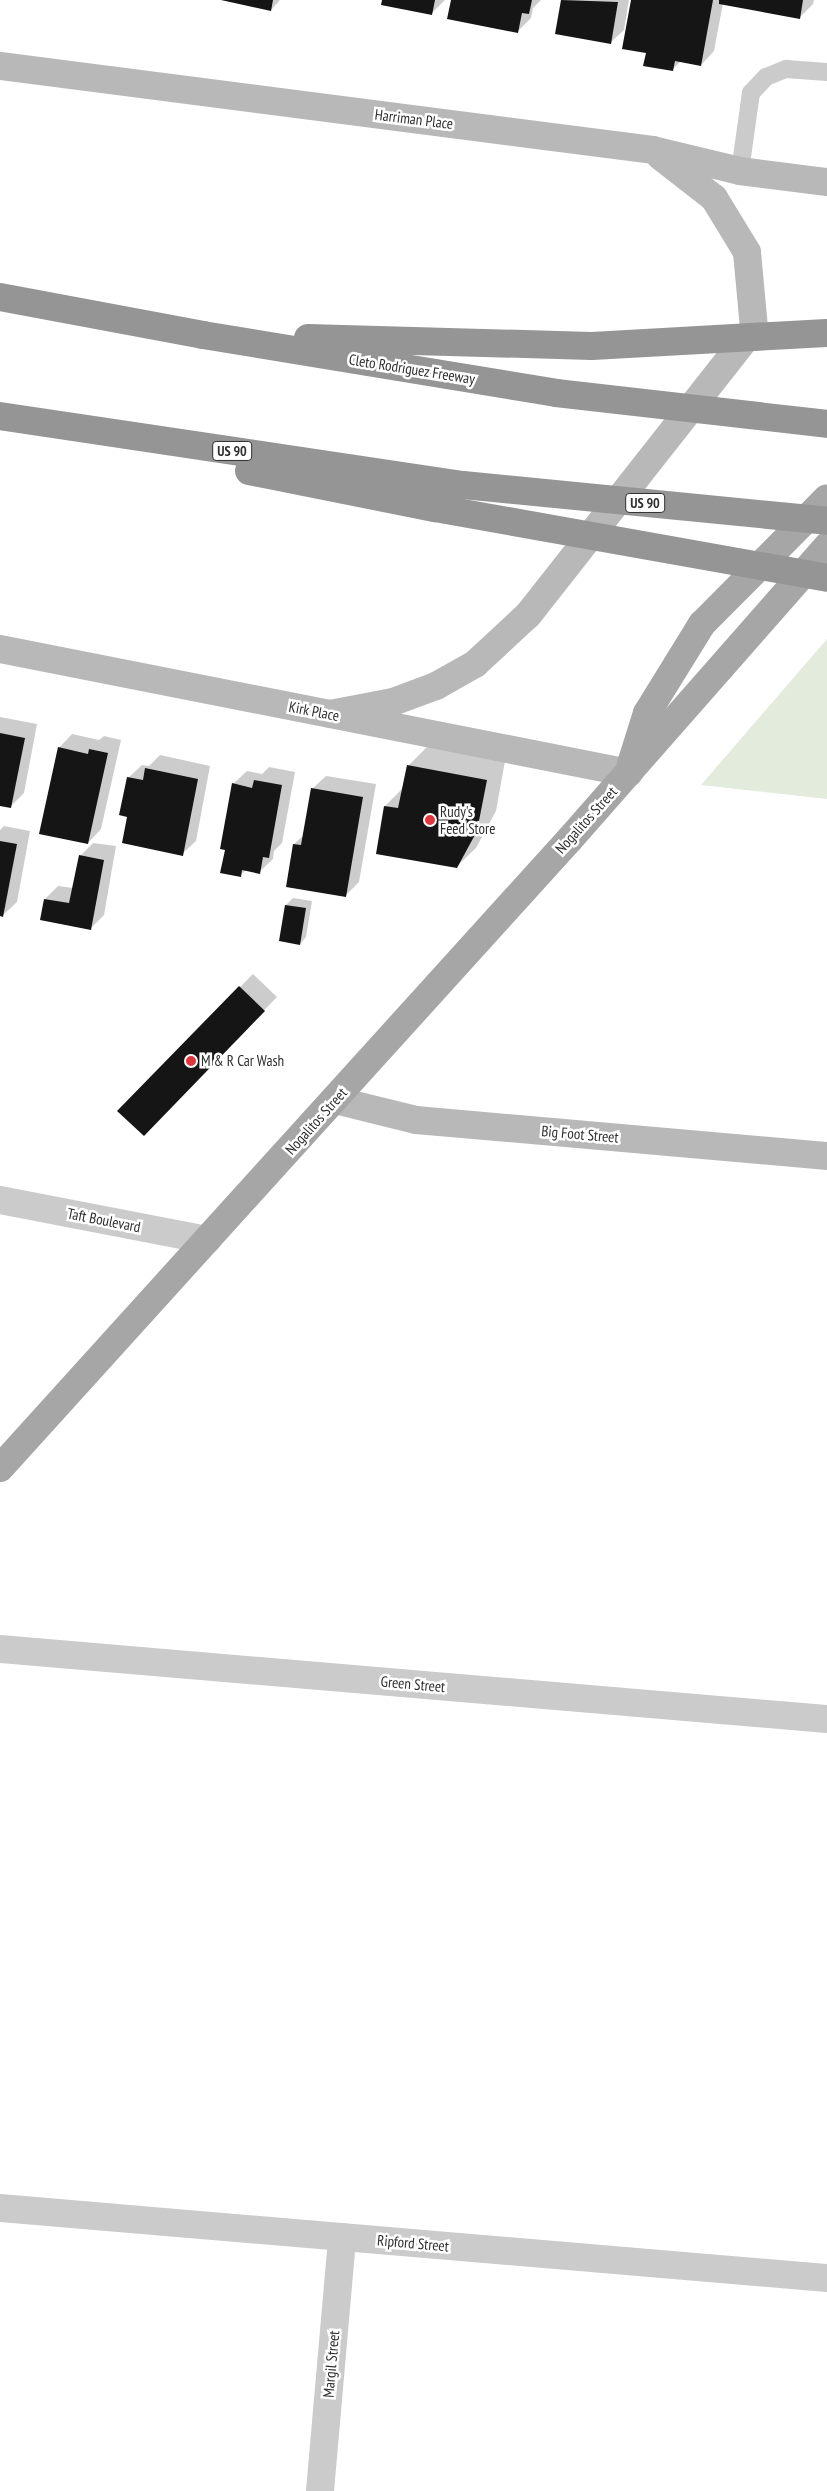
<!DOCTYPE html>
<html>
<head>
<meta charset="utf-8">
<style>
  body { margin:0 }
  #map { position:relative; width:827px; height:2491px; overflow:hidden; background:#fff; font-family:"PT Sans Narrow",sans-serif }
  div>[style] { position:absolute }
  .green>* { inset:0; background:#e3ebdc }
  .shadow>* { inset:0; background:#0003 }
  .building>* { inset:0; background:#151515 }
  .lane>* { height:18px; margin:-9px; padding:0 9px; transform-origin:9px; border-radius:9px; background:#cbcbcb }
  .street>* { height:28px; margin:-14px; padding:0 14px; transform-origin:14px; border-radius:14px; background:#cbcbcb }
  .secondary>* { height:28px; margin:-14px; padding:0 14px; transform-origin:14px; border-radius:14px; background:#b8b8b8 }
  .primary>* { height:28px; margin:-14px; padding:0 14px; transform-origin:14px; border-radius:14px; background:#a6a6a6 }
  .highway>* { height:28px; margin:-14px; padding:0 14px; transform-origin:14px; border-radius:14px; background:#959595 }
  .highway-bridge>* { height:28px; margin:-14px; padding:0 14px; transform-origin:14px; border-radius:14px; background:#959595 }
  .dots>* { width:14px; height:14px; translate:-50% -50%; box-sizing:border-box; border:2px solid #fff; border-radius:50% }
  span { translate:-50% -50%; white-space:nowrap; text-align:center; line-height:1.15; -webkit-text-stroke:5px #fff; paint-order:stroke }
  .shield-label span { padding:1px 4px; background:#fff; border:1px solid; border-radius:4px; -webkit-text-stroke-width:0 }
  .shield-label { font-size:14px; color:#2e2e2e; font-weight:700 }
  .street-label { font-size:15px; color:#2e2e2e }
  .poi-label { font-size:15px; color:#2e2e2e }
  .left { translate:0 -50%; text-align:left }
</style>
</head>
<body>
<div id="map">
  <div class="green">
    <i style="clip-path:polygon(827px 639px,827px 799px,701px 785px)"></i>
  </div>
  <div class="shadow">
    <i style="clip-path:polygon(223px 0,280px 0,271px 10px)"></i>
    <i style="clip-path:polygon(383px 0,445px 0,431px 14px)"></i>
    <i style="clip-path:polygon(452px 0,541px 0,533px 8px,531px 18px,517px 32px)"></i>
    <i style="clip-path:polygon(562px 0,629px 0,624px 30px,610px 43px,556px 33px)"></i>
    <i style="clip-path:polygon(632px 0,814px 0,813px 4px,799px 18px,723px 3px,714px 51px,701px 65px,681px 61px,673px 69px,647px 52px)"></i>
    <i style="clip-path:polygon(0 717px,37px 724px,24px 793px,11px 806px,0 804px)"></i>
    <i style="clip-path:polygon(72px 734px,99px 740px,104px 736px,121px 740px,101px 829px,88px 843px,59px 748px)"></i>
    <i style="clip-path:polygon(427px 747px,505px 761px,496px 811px,476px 848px,456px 867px,385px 806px,403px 788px,408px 766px)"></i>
    <i style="clip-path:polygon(160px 755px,210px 766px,196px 841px,182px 854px,129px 816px,128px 778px,142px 765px,149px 766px)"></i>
    <i style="clip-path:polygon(269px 767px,295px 772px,282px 843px,274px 851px,273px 859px,259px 872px,246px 870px,240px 875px,226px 849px,233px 784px,247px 771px,262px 774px)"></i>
    <i style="clip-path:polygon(326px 776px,376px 784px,359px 882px,345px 896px,294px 844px,304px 835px,312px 789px)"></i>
    <i style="clip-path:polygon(4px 826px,30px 831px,17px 902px,3px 915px,0 915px,0 830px)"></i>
    <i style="clip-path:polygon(93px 843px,116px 846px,104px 915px,90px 929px,45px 899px,58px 886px,73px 888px,80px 856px)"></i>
    <i style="clip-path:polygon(293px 898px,312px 901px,306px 937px,300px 944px,281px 940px,286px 905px)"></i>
    <i style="clip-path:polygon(253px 974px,277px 997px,157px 1121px,119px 1110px)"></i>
  </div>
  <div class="building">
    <i style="clip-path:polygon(221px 0,273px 0,271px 11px)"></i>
    <i style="clip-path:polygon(382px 0,435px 0,432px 15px,381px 5px)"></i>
    <i style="clip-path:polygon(451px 0,532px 0,529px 14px,522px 13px,518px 33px,447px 19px)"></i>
    <i style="clip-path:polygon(561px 0,618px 2px,611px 44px,555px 34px)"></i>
    <i style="clip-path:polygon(631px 0,713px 0,701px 66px,675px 61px,673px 71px,643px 66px,646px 53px,622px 49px)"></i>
    <i style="clip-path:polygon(719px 0,803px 0,800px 19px,719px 4px)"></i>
    <i style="clip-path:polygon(0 733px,25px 738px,11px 808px,0 806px)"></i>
    <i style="clip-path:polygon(58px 747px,88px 754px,89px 749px,108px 753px,88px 844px,39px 834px)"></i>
    <i style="clip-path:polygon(407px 765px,487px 780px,477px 831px,457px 868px,376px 854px,384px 806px,398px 808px)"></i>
    <i style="clip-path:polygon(145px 768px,198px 779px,183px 856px,122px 843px,127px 817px,119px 815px,127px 777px,143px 780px)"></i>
    <i style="clip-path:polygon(254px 780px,282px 785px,269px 858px,263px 857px,260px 874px,242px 870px,241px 877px,220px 873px,225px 850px,220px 849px,232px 783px,252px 788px)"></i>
    <i style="clip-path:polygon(311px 788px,363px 797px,346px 897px,286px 887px,293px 844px,301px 845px)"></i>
    <i style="clip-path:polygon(0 841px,17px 844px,3px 917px,0 916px)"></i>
    <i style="clip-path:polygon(79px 855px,104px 860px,91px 930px,40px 920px,44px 899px,69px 903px)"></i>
    <i style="clip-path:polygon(285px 905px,306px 908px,300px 945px,279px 941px)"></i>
    <i style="clip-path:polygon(239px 986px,265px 1011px,144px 1136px,117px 1111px)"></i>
  </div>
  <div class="lane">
    <i style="left:740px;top:171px;width:79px;rotate:-82deg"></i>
    <i style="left:751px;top:93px;width:22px;rotate:-47deg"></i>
    <i style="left:766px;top:77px;width:22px;rotate:-22deg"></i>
    <i style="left:786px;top:69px;width:41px;rotate:4.2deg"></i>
  </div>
  <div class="street">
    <i style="left:0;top:1200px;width:211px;rotate:10.9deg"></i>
    <i style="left:0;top:1649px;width:830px;rotate:4.84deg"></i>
    <i style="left:0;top:2208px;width:830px;rotate:4.84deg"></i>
    <i style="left:320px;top:2491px;width:255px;rotate:-85deg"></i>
  </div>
  <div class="secondary">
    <i style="left:0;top:66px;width:658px;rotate:7.33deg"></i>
    <i style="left:653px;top:150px;width:89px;rotate:13.6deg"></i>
    <i style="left:740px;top:171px;width:88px;rotate:7.2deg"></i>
    <i style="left:0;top:649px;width:641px;rotate:11.15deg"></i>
    <i style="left:330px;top:714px;width:64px;rotate:-10.8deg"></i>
    <i style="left:393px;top:702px;width:46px;rotate:-20.4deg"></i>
    <i style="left:436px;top:686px;width:45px;rotate:-29.4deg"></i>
    <i style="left:475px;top:664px;width:72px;rotate:-42.8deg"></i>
    <i style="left:528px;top:615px;width:365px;rotate:-51.8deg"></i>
    <i style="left:754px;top:328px;width:76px;rotate:-95.3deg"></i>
    <i style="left:747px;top:252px;width:63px;rotate:-121.4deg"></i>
    <i style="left:714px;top:198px;width:68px;rotate:-142.1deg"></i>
    <i style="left:335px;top:1100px;width:83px;rotate:13.9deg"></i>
    <i style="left:416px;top:1120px;width:413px;rotate:5deg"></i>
  </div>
  <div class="primary">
    <i style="left:631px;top:764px;width:53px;rotate:-72.6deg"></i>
    <i style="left:647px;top:713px;width:105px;rotate:-58.3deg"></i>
    <i style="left:702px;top:624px;width:177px;rotate:-45.2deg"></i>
    <i style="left:0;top:1468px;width:849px;rotate:-47.82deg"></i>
    <i style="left:570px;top:839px;width:390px;rotate:-48.7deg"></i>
  </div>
  <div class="highway">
    <i style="left:0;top:297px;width:207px;rotate:10.6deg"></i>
    <i style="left:203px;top:335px;width:358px;rotate:9.3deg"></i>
    <i style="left:308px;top:338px;width:284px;rotate:1.6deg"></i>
    <i style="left:0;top:416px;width:468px;rotate:8.5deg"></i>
    <i style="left:249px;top:471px;width:190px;rotate:11.3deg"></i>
  </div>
  <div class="highway-bridge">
    <i style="left:592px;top:346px;width:235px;rotate:-3.2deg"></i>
    <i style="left:556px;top:393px;width:273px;rotate:6.5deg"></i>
    <i style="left:463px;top:485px;width:366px;rotate:5.6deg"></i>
    <i style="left:435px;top:508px;width:398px;rotate:10.1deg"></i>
  </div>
  <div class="dots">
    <i style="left:430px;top:820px;background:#e0353c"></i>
    <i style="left:191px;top:1061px;background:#e0353c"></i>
  </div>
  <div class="shield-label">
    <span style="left:232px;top:451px">US 90</span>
    <span style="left:645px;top:503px">US 90</span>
  </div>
  <div class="street-label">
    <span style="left:414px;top:119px;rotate:7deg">Harriman Place</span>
    <span style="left:412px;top:369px;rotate:9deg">Cleto Rodriguez Freeway</span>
    <span style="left:314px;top:711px;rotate:11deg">Kirk Place</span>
    <span style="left:586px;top:820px;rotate:-48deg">Nogalitos Street</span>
    <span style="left:316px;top:1121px;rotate:-48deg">Nogalitos Street</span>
    <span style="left:580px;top:1134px;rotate:5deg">Big Foot Street</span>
    <span style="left:104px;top:1220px;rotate:11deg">Taft Boulevard</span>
    <span style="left:413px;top:1684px;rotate:5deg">Green Street</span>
    <span style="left:413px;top:2243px;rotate:5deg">Ripford Street</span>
    <span style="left:331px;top:2364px;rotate:-85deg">Margil Street</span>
  </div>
  <div class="poi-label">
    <span class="left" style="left:440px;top:820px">Rudy's<br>Feed Store</span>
    <span class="left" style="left:201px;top:1061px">M &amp; R Car Wash</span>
  </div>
</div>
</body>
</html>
